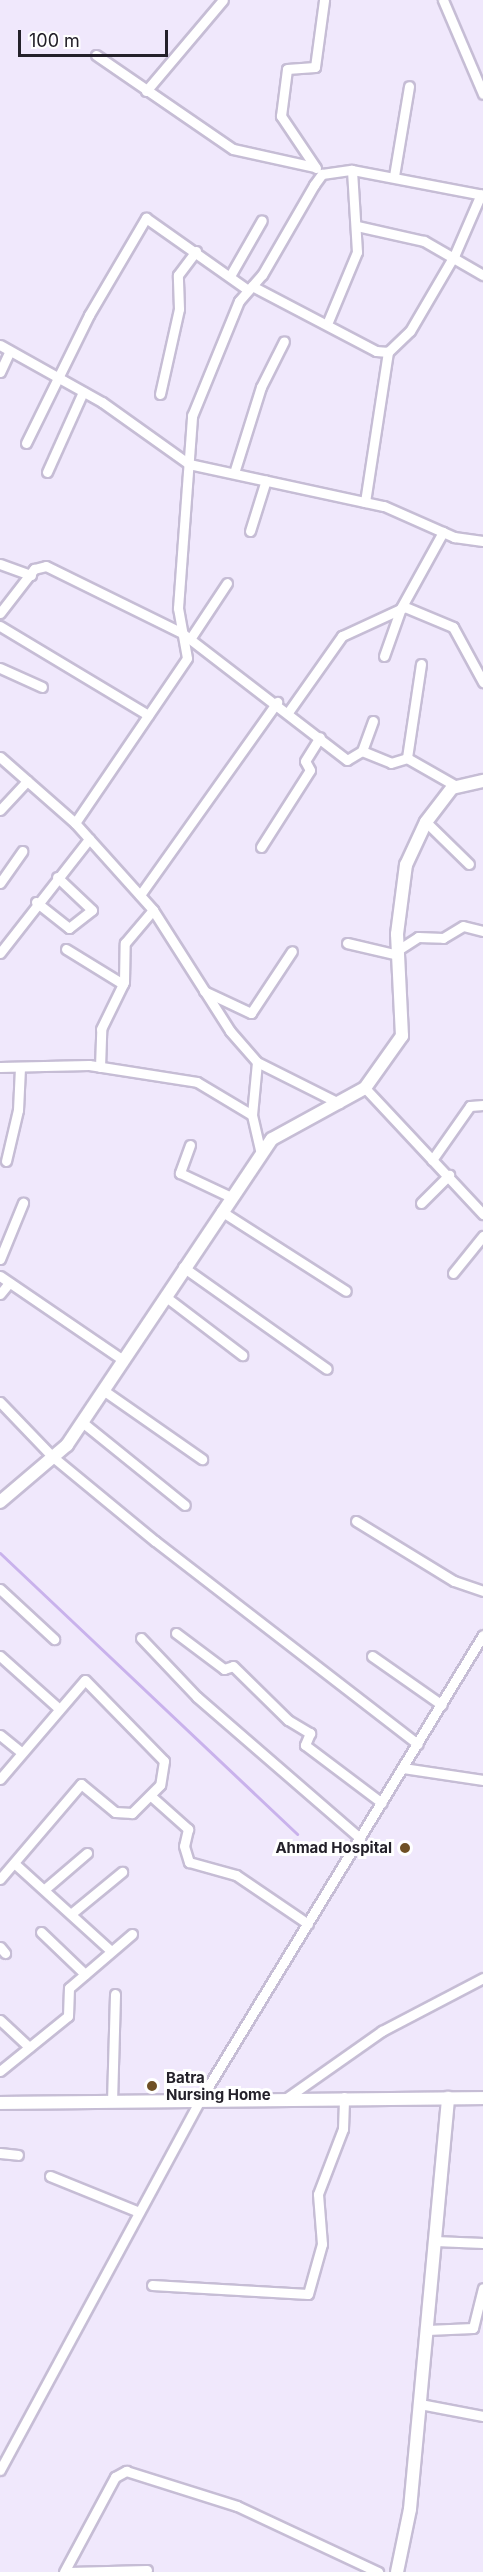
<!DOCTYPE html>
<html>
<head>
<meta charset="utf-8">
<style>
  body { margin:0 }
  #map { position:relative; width:483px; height:2572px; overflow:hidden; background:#f0e8fc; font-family:Inter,sans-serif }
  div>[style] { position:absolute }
  .stream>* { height:3px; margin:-1.5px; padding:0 1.5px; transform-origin:1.5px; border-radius:1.5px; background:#c9b2ec }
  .roads { filter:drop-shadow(2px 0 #c6bdd5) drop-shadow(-2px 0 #c6bdd5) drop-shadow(0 2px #c6bdd5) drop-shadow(0 -2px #c6bdd5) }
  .minor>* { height:9px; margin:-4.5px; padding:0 4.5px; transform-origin:4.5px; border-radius:4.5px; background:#fff }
  .tertiary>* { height:12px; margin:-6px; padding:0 6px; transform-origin:6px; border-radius:6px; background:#fff }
  .dots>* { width:16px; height:16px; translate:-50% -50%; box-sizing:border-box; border:3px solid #fff; border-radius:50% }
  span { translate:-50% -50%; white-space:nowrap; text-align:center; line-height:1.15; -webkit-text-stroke:6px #fff; paint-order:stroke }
  .poi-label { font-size:15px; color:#24212a; font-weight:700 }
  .right { translate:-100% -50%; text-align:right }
  .left { translate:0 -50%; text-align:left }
  .scale { position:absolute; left:18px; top:30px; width:150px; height:27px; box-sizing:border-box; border:3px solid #24212a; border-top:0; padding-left:8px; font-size:18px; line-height:21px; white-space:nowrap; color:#24212a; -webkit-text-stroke:4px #fff; paint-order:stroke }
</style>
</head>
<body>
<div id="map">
  <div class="stream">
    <i style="left:0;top:1553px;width:409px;rotate:43.4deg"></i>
  </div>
  <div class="roads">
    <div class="minor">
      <i style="left:443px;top:0;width:102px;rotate:66.9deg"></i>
      <i style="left:96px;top:55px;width:166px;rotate:34.5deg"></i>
      <i style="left:233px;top:149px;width:84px;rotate:12.4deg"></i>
      <i style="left:146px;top:91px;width:119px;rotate:-49.8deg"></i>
      <i style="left:316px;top:168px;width:63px;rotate:-123.9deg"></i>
      <i style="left:281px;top:116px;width:47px;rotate:-82.7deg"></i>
      <i style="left:287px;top:69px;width:28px;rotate:-4deg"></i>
      <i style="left:315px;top:67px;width:68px;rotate:-82.3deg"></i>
      <i style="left:394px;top:176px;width:91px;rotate:-80.5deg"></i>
      <i style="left:357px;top:226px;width:69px;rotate:12.6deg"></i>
      <i style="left:424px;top:241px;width:68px;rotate:30deg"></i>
      <i style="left:230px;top:276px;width:64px;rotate:-60.3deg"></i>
      <i style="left:252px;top:286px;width:140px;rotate:27.7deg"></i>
      <i style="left:376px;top:351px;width:12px;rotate:5deg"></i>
      <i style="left:388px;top:352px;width:30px;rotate:-44deg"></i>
      <i style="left:410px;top:331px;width:89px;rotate:-59.7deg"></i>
      <i style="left:455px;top:254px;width:65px;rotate:-66.6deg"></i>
      <i style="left:327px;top:324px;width:78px;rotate:-67.4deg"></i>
      <i style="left:357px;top:252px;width:82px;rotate:-93.5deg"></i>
      <i style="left:0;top:345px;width:117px;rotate:29.2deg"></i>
      <i style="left:102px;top:402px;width:107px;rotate:35.5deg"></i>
      <i style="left:189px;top:464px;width:199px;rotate:12.2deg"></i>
      <i style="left:384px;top:506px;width:77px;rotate:23.9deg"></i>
      <i style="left:454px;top:537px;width:29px;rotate:8deg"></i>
      <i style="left:0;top:372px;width:23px;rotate:-65deg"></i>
      <i style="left:160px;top:394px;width:87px;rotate:-77.4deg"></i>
      <i style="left:179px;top:309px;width:34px;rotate:-92deg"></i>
      <i style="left:178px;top:275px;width:30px;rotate:-53deg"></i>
      <i style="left:26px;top:443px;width:143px;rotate:-63.8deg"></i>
      <i style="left:89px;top:315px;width:113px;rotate:-59.6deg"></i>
      <i style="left:146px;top:218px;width:125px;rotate:35.2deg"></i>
      <i style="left:47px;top:472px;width:88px;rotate:-65.8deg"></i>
      <i style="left:234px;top:473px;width:90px;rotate:-72.6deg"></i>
      <i style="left:261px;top:387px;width:51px;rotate:-63.4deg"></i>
      <i style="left:365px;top:502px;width:152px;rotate:-81.3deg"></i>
      <i style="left:250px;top:531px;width:53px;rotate:-72.6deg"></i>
      <i style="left:0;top:564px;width:33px;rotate:20deg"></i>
      <i style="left:0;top:613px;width:56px;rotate:-52.3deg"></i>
      <i style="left:34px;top:569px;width:12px;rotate:-14deg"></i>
      <i style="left:46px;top:566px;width:152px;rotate:26.2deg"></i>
      <i style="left:182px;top:633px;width:208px;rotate:37.6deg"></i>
      <i style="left:347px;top:760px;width:17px;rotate:-31deg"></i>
      <i style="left:362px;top:751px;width:32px;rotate:-70deg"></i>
      <i style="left:0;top:626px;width:173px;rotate:31deg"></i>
      <i style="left:190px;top:639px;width:67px;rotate:-56.5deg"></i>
      <i style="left:384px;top:656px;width:51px;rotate:-70.5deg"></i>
      <i style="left:401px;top:608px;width:87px;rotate:-61.1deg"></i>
      <i style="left:421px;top:664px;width:95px;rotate:98.5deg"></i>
      <i style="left:407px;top:758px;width:56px;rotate:29.7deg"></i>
      <i style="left:0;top:668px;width:46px;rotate:24.3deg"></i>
      <i style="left:289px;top:711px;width:92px;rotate:-54.8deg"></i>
      <i style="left:342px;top:636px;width:69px;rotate:-24.7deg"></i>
      <i style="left:405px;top:607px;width:52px;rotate:22.6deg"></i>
      <i style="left:453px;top:627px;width:63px;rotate:61.4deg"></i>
      <i style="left:362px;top:751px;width:31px;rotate:22deg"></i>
      <i style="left:391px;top:763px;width:17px;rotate:-17deg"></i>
      <i style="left:0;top:757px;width:100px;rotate:41.3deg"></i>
      <i style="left:75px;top:823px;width:117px;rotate:48.1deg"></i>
      <i style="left:153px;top:910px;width:143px;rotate:57.5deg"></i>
      <i style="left:230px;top:1031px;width:41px;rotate:48.9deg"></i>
      <i style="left:257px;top:1062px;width:53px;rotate:95.4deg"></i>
      <i style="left:252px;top:1115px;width:40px;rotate:77deg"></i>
      <i style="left:0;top:810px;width:40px;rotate:-47deg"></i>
      <i style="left:426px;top:822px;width:60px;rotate:44.3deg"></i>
      <i style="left:75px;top:823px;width:199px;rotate:-55.8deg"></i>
      <i style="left:187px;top:658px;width:51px;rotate:-100.2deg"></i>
      <i style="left:178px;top:608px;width:193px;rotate:-85.8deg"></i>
      <i style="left:192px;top:416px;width:124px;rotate:-67.8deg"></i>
      <i style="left:239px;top:301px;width:35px;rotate:-49deg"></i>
      <i style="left:262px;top:275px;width:104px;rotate:-60deg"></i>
      <i style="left:314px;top:185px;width:14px;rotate:-54deg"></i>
      <i style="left:322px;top:174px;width:30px;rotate:-8deg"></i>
      <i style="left:352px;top:170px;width:133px;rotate:10.8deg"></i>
      <i style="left:261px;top:847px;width:91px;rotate:-57.5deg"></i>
      <i style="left:310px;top:770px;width:10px;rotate:-119deg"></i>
      <i style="left:305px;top:761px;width:28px;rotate:-58deg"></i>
      <i style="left:0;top:883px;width:39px;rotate:-55deg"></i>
      <i style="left:140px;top:895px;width:237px;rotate:-54.6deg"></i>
      <i style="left:36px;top:902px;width:42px;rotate:38.2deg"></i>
      <i style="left:69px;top:928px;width:29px;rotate:-38deg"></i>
      <i style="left:92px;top:910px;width:48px;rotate:-136.7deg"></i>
      <i style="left:347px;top:943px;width:52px;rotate:13.2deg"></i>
      <i style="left:66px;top:949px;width:67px;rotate:31.6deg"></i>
      <i style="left:398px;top:950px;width:24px;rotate:-33deg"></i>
      <i style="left:418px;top:937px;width:25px;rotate:2deg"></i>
      <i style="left:443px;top:938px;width:23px;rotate:-31deg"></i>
      <i style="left:463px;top:926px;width:21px;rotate:14deg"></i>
      <i style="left:0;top:953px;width:145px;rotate:-52deg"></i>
      <i style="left:204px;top:991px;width:52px;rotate:25.1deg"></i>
      <i style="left:251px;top:1013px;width:74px;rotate:-56.5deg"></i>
      <i style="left:257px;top:1062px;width:92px;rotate:26.6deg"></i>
      <i style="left:0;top:1067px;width:89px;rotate:-1.3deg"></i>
      <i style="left:89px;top:1065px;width:109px;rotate:8.9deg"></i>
      <i style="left:197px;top:1082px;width:64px;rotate:31deg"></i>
      <i style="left:100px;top:1067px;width:38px;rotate:-88deg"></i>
      <i style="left:101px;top:1029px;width:52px;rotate:-63.9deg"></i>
      <i style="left:124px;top:982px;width:39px;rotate:-89deg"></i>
      <i style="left:125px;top:943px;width:43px;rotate:-49.7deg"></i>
      <i style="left:365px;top:1088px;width:173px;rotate:46.9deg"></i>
      <i style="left:190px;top:1145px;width:30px;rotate:110deg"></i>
      <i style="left:180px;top:1173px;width:56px;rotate:25.2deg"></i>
      <i style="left:432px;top:1160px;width:66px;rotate:-54.9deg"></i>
      <i style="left:470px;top:1106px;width:13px;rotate:-4deg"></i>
      <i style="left:6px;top:1161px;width:52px;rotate:-76.8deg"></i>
      <i style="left:18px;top:1110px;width:43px;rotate:-87.3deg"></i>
      <i style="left:421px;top:1203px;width:40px;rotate:-45deg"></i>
      <i style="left:221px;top:1211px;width:148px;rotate:32.6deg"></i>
      <i style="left:0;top:1259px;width:61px;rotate:-67.7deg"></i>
      <i style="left:183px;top:1267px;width:176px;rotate:35.3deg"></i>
      <i style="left:453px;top:1273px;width:48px;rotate:-51deg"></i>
      <i style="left:0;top:1276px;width:149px;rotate:34.3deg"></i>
      <i style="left:0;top:1294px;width:14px;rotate:-51deg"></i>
      <i style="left:166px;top:1297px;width:96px;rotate:37.3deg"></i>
      <i style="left:103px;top:1390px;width:121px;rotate:34.9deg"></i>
      <i style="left:0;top:1402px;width:76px;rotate:46.1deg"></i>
      <i style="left:53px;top:1457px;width:132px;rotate:39.5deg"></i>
      <i style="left:155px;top:1541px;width:332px;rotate:37.7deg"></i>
      <i style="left:82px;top:1422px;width:132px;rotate:38.9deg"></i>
      <i style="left:356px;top:1521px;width:115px;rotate:31.5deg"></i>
      <i style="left:454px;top:1581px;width:31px;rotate:19deg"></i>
      <i style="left:0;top:1589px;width:74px;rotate:42.8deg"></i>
      <i style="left:176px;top:1633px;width:60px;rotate:36.9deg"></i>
      <i style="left:224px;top:1669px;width:9px;rotate:-18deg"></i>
      <i style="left:233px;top:1666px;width:77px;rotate:44.5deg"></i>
      <i style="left:288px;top:1720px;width:26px;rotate:31deg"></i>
      <i style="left:310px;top:1733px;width:13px;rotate:113deg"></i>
      <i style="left:305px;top:1745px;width:96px;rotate:37deg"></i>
      <i style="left:141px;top:1638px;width:81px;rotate:46.5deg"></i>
      <i style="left:197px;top:1697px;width:216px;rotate:40.9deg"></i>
      <i style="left:0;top:1656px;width:76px;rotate:41.8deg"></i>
      <i style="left:372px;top:1656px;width:85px;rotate:35deg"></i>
      <i style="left:0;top:1735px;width:27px;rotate:39deg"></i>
      <i style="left:403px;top:1768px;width:81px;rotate:8.5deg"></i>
      <i style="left:0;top:1779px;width:130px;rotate:-49.4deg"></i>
      <i style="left:85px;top:1680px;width:113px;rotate:45.7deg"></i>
      <i style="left:164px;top:1761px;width:24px;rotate:99deg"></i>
      <i style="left:160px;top:1785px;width:40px;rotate:135deg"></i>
      <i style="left:132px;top:1813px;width:17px;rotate:-177deg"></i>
      <i style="left:115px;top:1812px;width:44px;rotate:-140.5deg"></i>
      <i style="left:81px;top:1784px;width:125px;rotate:130.5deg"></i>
      <i style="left:151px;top:1796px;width:50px;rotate:41.7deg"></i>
      <i style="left:188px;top:1829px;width:17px;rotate:103deg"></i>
      <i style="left:184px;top:1846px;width:17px;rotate:73deg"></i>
      <i style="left:189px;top:1862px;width:49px;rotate:15.5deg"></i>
      <i style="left:236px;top:1875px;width:87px;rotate:34.2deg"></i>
      <i style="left:14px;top:1863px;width:131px;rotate:42.2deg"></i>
      <i style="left:46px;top:1888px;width:54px;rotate:-40.5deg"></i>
      <i style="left:72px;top:1913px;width:65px;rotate:-39.4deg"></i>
      <i style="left:41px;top:1932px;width:61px;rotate:43.7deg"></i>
      <i style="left:0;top:1947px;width:8px;rotate:50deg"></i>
      <i style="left:0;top:2020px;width:40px;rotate:43deg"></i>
      <i style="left:0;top:2071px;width:87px;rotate:-39deg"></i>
      <i style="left:68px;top:2016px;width:28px;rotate:-88deg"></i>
      <i style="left:69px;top:1988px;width:83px;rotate:-40.6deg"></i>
      <i style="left:288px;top:2097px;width:115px;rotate:-35.1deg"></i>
      <i style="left:382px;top:2031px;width:114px;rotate:-27.7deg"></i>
      <i style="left:112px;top:2102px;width:108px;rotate:-88.4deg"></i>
      <i style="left:0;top:2153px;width:18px;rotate:6deg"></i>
      <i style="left:50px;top:2176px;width:96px;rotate:22deg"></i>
      <i style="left:435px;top:2241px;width:48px;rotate:2.4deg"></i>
      <i style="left:152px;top:2285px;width:156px;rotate:3.3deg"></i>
      <i style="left:308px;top:2294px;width:52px;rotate:-74.4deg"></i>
      <i style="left:322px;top:2244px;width:50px;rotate:-94.6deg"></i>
      <i style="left:318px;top:2194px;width:70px;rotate:-69deg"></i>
      <i style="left:343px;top:2129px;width:32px;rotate:-88deg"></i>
      <i style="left:427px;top:2330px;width:46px;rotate:-2.5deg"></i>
      <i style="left:473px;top:2328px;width:41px;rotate:-76deg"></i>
      <i style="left:420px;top:2404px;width:64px;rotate:10.8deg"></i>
      <i style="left:0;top:2470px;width:421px;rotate:-61.6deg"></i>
      <i style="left:200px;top:2100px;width:544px;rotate:-58.68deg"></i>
      <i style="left:64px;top:2572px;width:108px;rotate:-61.8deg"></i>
      <i style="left:115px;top:2477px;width:13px;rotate:-29deg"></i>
      <i style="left:126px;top:2471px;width:116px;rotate:17.5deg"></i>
      <i style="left:237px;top:2506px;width:156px;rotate:25.1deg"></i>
      <i style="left:69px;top:2572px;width:78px;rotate:-1.5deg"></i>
    </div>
    <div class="tertiary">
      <i style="left:0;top:1502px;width:88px;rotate:-40.4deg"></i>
      <i style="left:67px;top:1445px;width:368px;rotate:-56.2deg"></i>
      <i style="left:272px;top:1139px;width:106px;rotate:-28.7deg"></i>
      <i style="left:365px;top:1088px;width:64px;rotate:-54.6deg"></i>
      <i style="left:402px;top:1036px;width:102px;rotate:-92.8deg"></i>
      <i style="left:397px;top:934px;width:70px;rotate:-82.6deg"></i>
      <i style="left:406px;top:865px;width:47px;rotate:-65.1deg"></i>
      <i style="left:426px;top:822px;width:43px;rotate:-52.6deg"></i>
      <i style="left:452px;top:788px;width:32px;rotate:-13deg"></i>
      <i style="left:0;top:2103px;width:483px;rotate:-0.6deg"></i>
      <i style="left:397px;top:2572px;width:64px;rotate:-78.3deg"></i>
      <i style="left:410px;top:2509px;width:413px;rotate:-84.7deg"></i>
    </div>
  </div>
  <div class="dots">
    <i style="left:405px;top:1848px;background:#6f5025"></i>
    <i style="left:152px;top:2086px;background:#6f5025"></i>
  </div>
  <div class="poi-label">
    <span class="right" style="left:392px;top:1848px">Ahmad Hospital</span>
    <span class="left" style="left:166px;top:2086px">Batra<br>Nursing Home</span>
  </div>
  <div class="scale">100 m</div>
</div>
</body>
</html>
